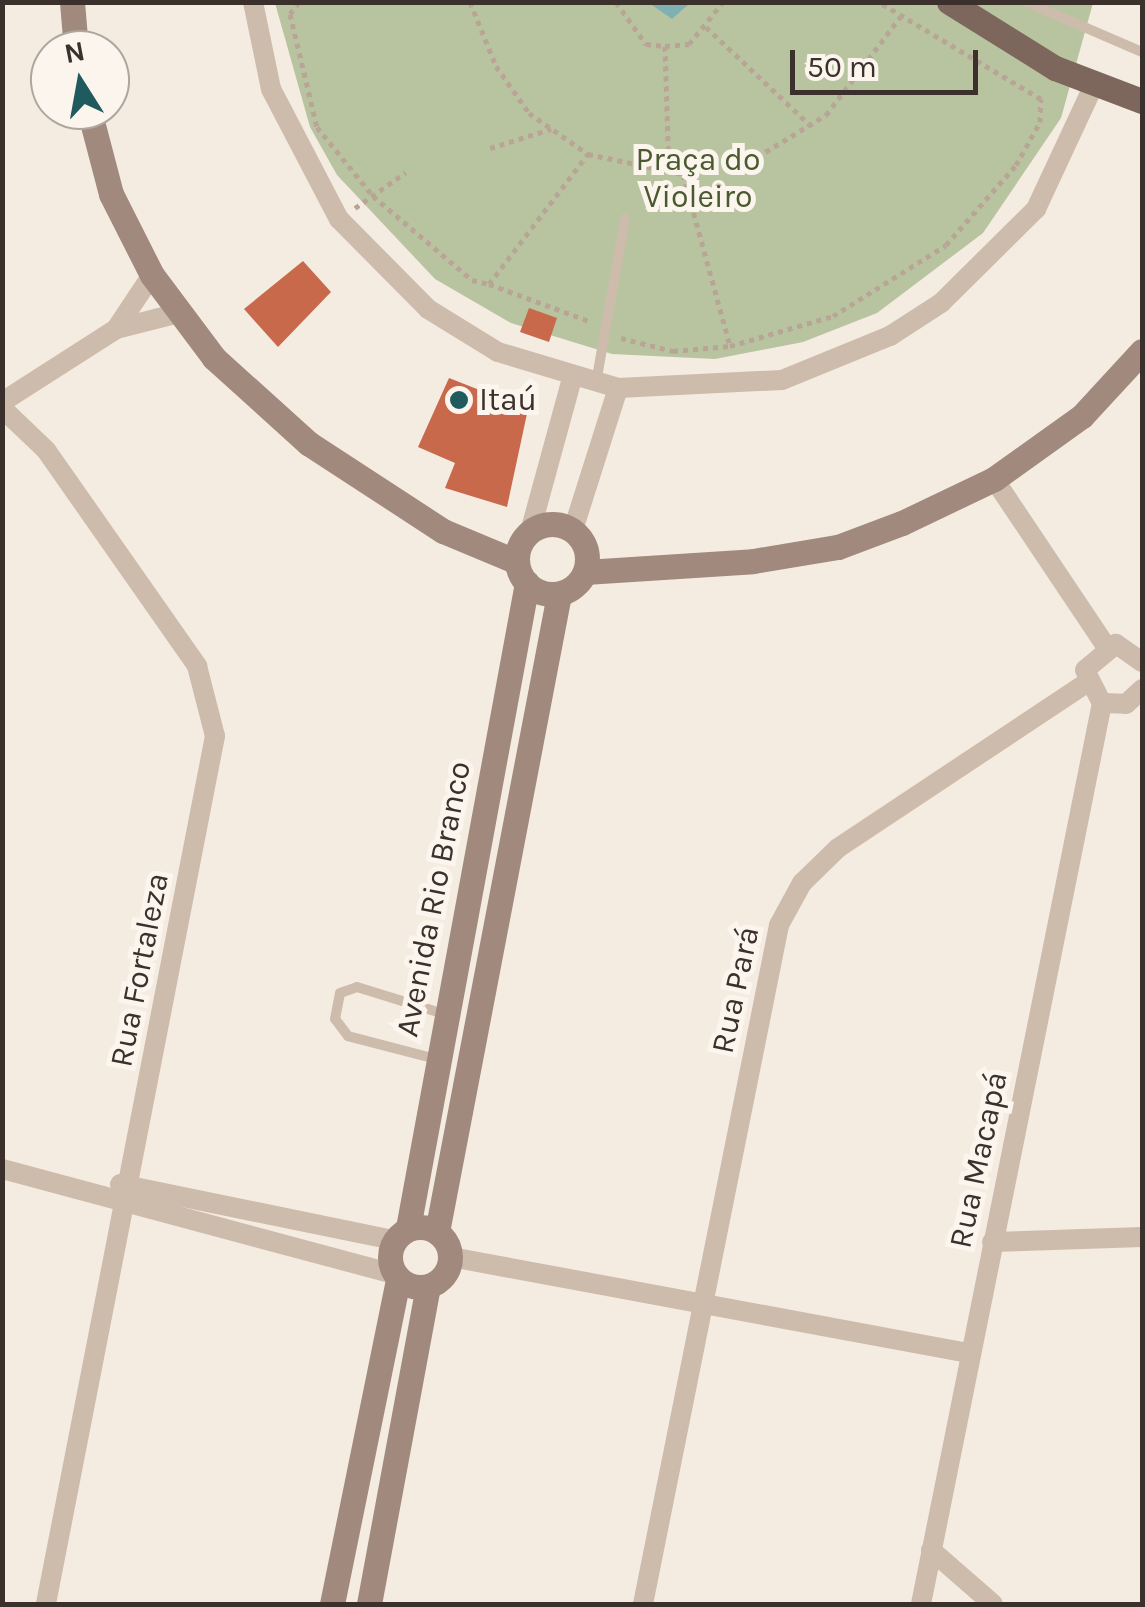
<!DOCTYPE html>
<html>
<head>
<meta charset="utf-8">
<style>
  body { margin:0 }
  #map { position:relative; width:1145px; height:1607px; overflow:hidden; background:#f4ebe1; font-family:Karla,sans-serif }
  div>[style] { position:absolute }
  .green>* { inset:0; background:#b8c4a0 }
  .water>* { inset:0; background:#7fb0b2 }
  .building>* { inset:0; background:#c8694b }
  .path>* { height:5px; margin-top:-2.5px; transform-origin:0; background:repeating-linear-gradient(90deg,#b9a596 0 5px,transparent 0 10px) }
  .lane>* { height:10px; margin:-5px; padding:0 5px; transform-origin:5px; border-radius:5px; background:#cdbbac }
  .street>* { height:20px; margin:-10px; padding:0 10px; transform-origin:10px; border-radius:10px; background:#cdbbac }
  .secondary>* { height:25px; margin:-12.5px; padding:0 12.5px; transform-origin:12.5px; border-radius:12.5px; background:#a18a7d }
  .secondary>.ring { margin:-12.5px; padding:0; box-sizing:content-box; background:none; border:25px solid #a18a7d; border-radius:50% }
  .primary>* { height:25px; margin:-12.5px; padding:0 12.5px; transform-origin:12.5px; border-radius:12.5px; background:#7d675c }
  .dots>* { width:28px; height:28px; translate:-50% -50%; box-sizing:border-box; border:5px solid #fbf5ee; border-radius:50% }
  span { translate:-50% -50%; white-space:nowrap; text-align:center; line-height:1.15; -webkit-text-stroke:10px #fbf5ee; paint-order:stroke }
  .park-label { font-size:32px; color:#4a5a2e }
  .poi-label { font-size:32px; color:#3b302b }
  .left { translate:0 -50%; text-align:left }
  .street-label { font-size:32px; color:#3b302b }
  .frame { position:absolute; inset:0; border:5px solid #3b302b; pointer-events:none }
  .north { position:absolute; left:30px; top:30px; width:100px; height:100px; box-sizing:border-box; background:#fbf5ee; border:2px solid #aea6a0; border-radius:50%; rotate:349deg; font-size:28px; font-weight:700; line-height:40px; text-align:center; color:#3b302b }
  .north::after { content:''; display:block; margin:auto; width:35px; height:45px; background:#1f5a5e; clip-path:polygon(50% 0,100% 100%,50% 72%,0 100%) }
  .scale { position:absolute; left:790px; top:50px; width:188px; height:45px; box-sizing:border-box; border:5px solid #3b302b; border-top:0; padding-left:12px; font-size:30px; line-height:35px; white-space:nowrap; color:#3b302b; -webkit-text-stroke:8px #fbf5ee; paint-order:stroke }
</style>
</head>
<body>
<div id="map">
  <div class="green">
    <i style="clip-path:polygon(275px 3px,1093px 3px,1061px 118px,983px 233px,877px 313px,803px 342px,715px 359px,612px 354px,511px 323px,435px 279px,337px 175px,310px 127px)"></i>
  </div>
  <div class="water">
    <i style="clip-path:polygon(649px 3px,649px 2px,690px 3px,672px 19px)"></i>
  </div>
  <div class="building">
    <i style="clip-path:polygon(303px 261px,331px 292px,278px 347px,244px 309px)"></i>
    <i style="clip-path:polygon(529px 308px,557px 318px,549px 342px,520px 332px)"></i>
    <i style="clip-path:polygon(449px 378px,528px 409px,507px 507px,445px 488px,455px 463px,418px 447px)"></i>
  </div>
  <div class="path">
    <i style="left:299px;top:2px;width:15px;rotate:127deg"></i>
    <i style="left:290px;top:14px;width:116px;rotate:76.6deg"></i>
    <i style="left:317px;top:127px;width:89px;rotate:50.9deg"></i>
    <i style="left:373px;top:196px;width:130px;rotate:40.3deg"></i>
    <i style="left:472px;top:280px;width:17px;rotate:13deg"></i>
    <i style="left:489px;top:284px;width:163px;rotate:-52.7deg"></i>
    <i style="left:470px;top:2px;width:69px;rotate:67.9deg"></i>
    <i style="left:496px;top:66px;width:57px;rotate:54.9deg"></i>
    <i style="left:529px;top:113px;width:72px;rotate:34.8deg"></i>
    <i style="left:588px;top:154px;width:97px;rotate:11.9deg"></i>
    <i style="left:683px;top:174px;width:76px;rotate:-12.9deg"></i>
    <i style="left:757px;top:157px;width:81px;rotate:-31.3deg"></i>
    <i style="left:826px;top:115px;width:123px;rotate:-52.9deg"></i>
    <i style="left:616px;top:2px;width:52px;rotate:54.5deg"></i>
    <i style="left:646px;top:44px;width:19px;rotate:6deg"></i>
    <i style="left:665px;top:46px;width:24px;rotate:-5deg"></i>
    <i style="left:689px;top:44px;width:54px;rotate:-51deg"></i>
    <i style="left:706px;top:27px;width:144px;rotate:43.3deg"></i>
    <i style="left:665px;top:46px;width:126px;rotate:88.2deg"></i>
    <i style="left:490px;top:148px;width:64px;rotate:-17.3deg"></i>
    <i style="left:683px;top:174px;width:178px;rotate:74.7deg"></i>
    <i style="left:730px;top:346px;width:107px;rotate:-16.2deg"></i>
    <i style="left:833px;top:316px;width:133px;rotate:-32.1deg"></i>
    <i style="left:946px;top:245px;width:106px;rotate:-48.8deg"></i>
    <i style="left:1016px;top:165px;width:49px;rotate:-60.8deg"></i>
    <i style="left:1040px;top:122px;width:23px;rotate:-88deg"></i>
    <i style="left:1041px;top:99px;width:189px;rotate:-149.1deg"></i>
    <i style="left:355px;top:208px;width:62px;rotate:-35.2deg"></i>
    <i style="left:489px;top:284px;width:107px;rotate:20.3deg"></i>
    <i style="left:621px;top:338px;width:54px;rotate:14deg"></i>
    <i style="left:673px;top:351px;width:57px;rotate:-5deg"></i>
  </div>
  <div class="lane">
    <i style="left:1026px;top:2px;width:126px;rotate:23.3deg"></i>
    <i style="left:596px;top:383px;width:167px;rotate:-80deg"></i>
    <i style="left:436px;top:1059px;width:91px;rotate:-165.4deg"></i>
    <i style="left:348px;top:1036px;width:21px;rotate:-127deg"></i>
    <i style="left:335px;top:1019px;width:26px;rotate:-79deg"></i>
    <i style="left:340px;top:993px;width:18px;rotate:-19deg"></i>
    <i style="left:357px;top:987px;width:91px;rotate:17.2deg"></i>
  </div>
  <div class="street">
    <i style="left:253px;top:2px;width:89px;rotate:78.3deg"></i>
    <i style="left:271px;top:89px;width:147px;rotate:62.4deg"></i>
    <i style="left:339px;top:219px;width:127px;rotate:45.3deg"></i>
    <i style="left:428px;top:309px;width:82px;rotate:31.6deg"></i>
    <i style="left:498px;top:352px;width:125px;rotate:16.7deg"></i>
    <i style="left:618px;top:388px;width:164px;rotate:-2.8deg"></i>
    <i style="left:782px;top:380px;width:117px;rotate:-22.2deg"></i>
    <i style="left:890px;top:336px;width:61px;rotate:-32.9deg"></i>
    <i style="left:941px;top:303px;width:134px;rotate:-44.7deg"></i>
    <i style="left:1036px;top:209px;width:135px;rotate:-65deg"></i>
    <i style="left:116px;top:329px;width:65px;rotate:-56.3deg"></i>
    <i style="left:2px;top:402px;width:135px;rotate:-32.6deg"></i>
    <i style="left:116px;top:329px;width:65px;rotate:-14.3deg"></i>
    <i style="left:2px;top:408px;width:61px;rotate:43.7deg"></i>
    <i style="left:46px;top:450px;width:264px;rotate:55deg"></i>
    <i style="left:197px;top:666px;width:72px;rotate:75.6deg"></i>
    <i style="left:215px;top:736px;width:884px;rotate:101.02deg"></i>
    <i style="left:994px;top:479px;width:201px;rotate:56.2deg"></i>
    <i style="left:573px;top:530px;width:149px;rotate:-72.4deg"></i>
    <i style="left:530px;top:532px;width:160px;rotate:-74.7deg"></i>
    <i style="left:1142px;top:662px;width:32px;rotate:-145deg"></i>
    <i style="left:1116px;top:644px;width:40px;rotate:140deg"></i>
    <i style="left:1085px;top:670px;width:37px;rotate:63deg"></i>
    <i style="left:1102px;top:703px;width:24px;rotate:2deg"></i>
    <i style="left:1126px;top:704px;width:22px;rotate:-43deg"></i>
    <i style="left:2px;top:1169px;width:405px;rotate:15deg"></i>
    <i style="left:120px;top:1184px;width:280px;rotate:11.6deg"></i>
    <i style="left:992px;top:1242px;width:150px;rotate:-1.9deg"></i>
    <i style="left:451px;top:1257px;width:526px;rotate:10.52deg"></i>
    <i style="left:931px;top:1550px;width:82px;rotate:41.1deg"></i>
    <i style="left:643px;top:1604px;width:692px;rotate:-78.67deg"></i>
    <i style="left:779px;top:925px;width:48px;rotate:-61.3deg"></i>
    <i style="left:802px;top:883px;width:50px;rotate:-44.2deg"></i>
    <i style="left:838px;top:848px;width:298px;rotate:-33.6deg"></i>
    <i style="left:921px;top:1604px;width:919px;rotate:-78.64deg"></i>
  </div>
  <div class="secondary">
    <i style="left:72px;top:2px;width:48px;rotate:85.2deg"></i>
    <i style="left:89px;top:110px;width:87px;rotate:75.3deg"></i>
    <i style="left:111px;top:194px;width:91px;rotate:63.2deg"></i>
    <i style="left:152px;top:275px;width:104px;rotate:53.2deg"></i>
    <i style="left:214px;top:358px;width:127px;rotate:42.1deg"></i>
    <i style="left:308px;top:443px;width:161px;rotate:33.1deg"></i>
    <i style="left:443px;top:531px;width:80px;rotate:22.7deg"></i>
    <i class="ring" style="left:517px;top:524px;width:45px;height:45px"></i>
    <i style="left:585px;top:572px;width:168px;rotate:-3.7deg"></i>
    <i style="left:753px;top:561px;width:86px;rotate:-9.4deg"></i>
    <i style="left:838px;top:547px;width:68px;rotate:-20.6deg"></i>
    <i style="left:902px;top:523px;width:102px;rotate:-25.6deg"></i>
    <i style="left:994px;top:479px;width:108px;rotate:-35.6deg"></i>
    <i style="left:1082px;top:416px;width:88px;rotate:-47.3deg"></i>
    <i class="ring" style="left:390px;top:1227px;width:35px;height:35px"></i>
    <i style="left:408px;top:1228px;width:656px;rotate:-79.55deg"></i>
    <i style="left:437px;top:1232px;width:650px;rotate:-79.17deg"></i>
    <i style="left:332px;top:1604px;width:331px;rotate:-78.5deg"></i>
    <i style="left:369px;top:1604px;width:322px;rotate:-79.5deg"></i>
  </div>
  <div class="primary">
    <i style="left:949px;top:2px;width:125px;rotate:31.9deg"></i>
    <i style="left:1055px;top:68px;width:93px;rotate:20.8deg"></i>
  </div>
  <div class="dots">
    <i style="left:459px;top:400px;background:#1f5a5e"></i>
  </div>
  <div class="park-label">
    <span style="left:698px;top:179px">Praça do<br>Violeiro</span>
  </div>
  <div class="poi-label">
    <span class="left" style="left:479px;top:400px">Itaú</span>
  </div>
  <div class="street-label">
    <span style="left:434px;top:899px;rotate:-79deg">Avenida Rio Branco</span>
    <span style="left:140px;top:970px;rotate:-79deg">Rua Fortaleza</span>
    <span style="left:736px;top:990px;rotate:-78deg">Rua Pará</span>
    <span style="left:979px;top:1160px;rotate:-78deg">Rua Macapá</span>
  </div>
  <div class="frame"></div>
  <div class="north">N</div>
  <div class="scale">50 m</div>
</div>
</body>
</html>
